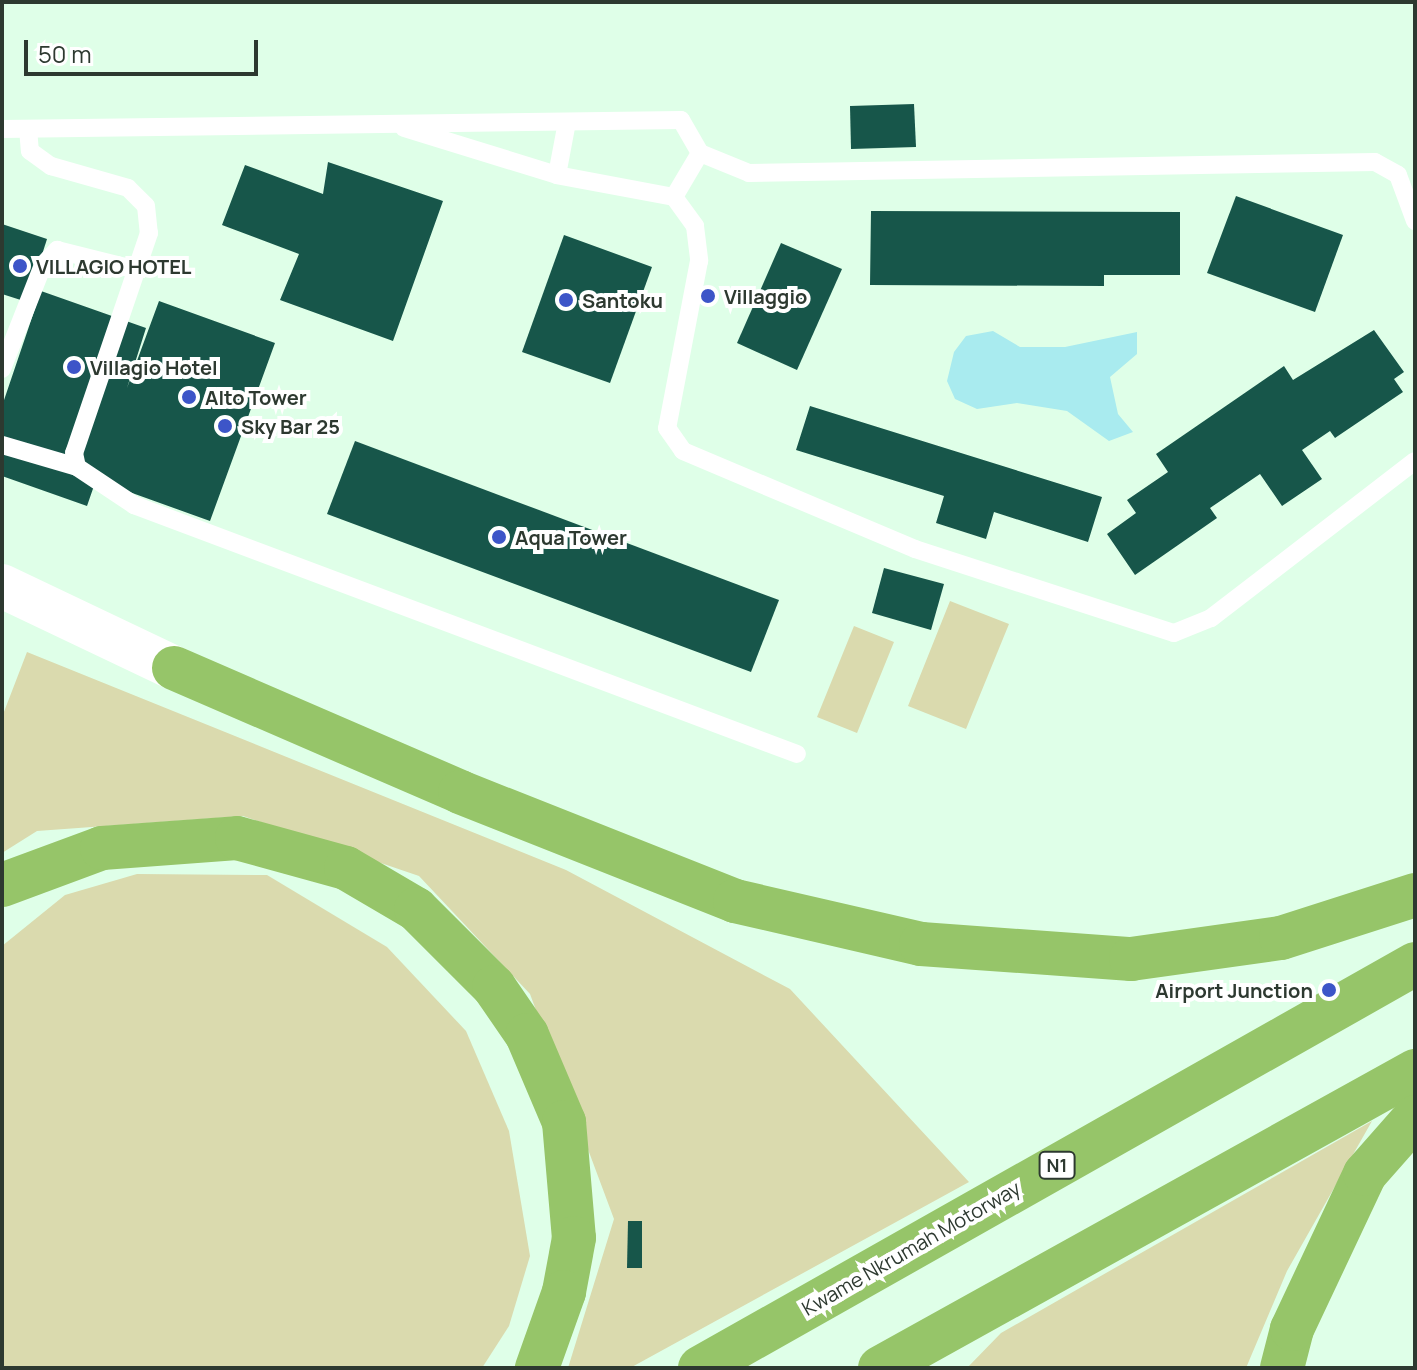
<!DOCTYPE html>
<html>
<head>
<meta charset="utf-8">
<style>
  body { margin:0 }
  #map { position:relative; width:1417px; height:1370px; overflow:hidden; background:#dfffe8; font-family:Manrope,sans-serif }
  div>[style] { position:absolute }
  .green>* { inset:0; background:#dadaae }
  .water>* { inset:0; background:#a9ebef }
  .building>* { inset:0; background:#17564a }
  .service>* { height:18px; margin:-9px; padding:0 9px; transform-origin:9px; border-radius:9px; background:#fff }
  .tertiary>* { height:44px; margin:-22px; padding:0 22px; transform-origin:22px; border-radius:22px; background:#fff }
  .motorway>* { height:44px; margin:-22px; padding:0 22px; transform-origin:22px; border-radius:22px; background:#96c569 }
  .dots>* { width:22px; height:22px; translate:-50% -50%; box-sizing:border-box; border:4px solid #fff; border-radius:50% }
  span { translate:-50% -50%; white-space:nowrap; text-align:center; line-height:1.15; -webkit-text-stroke:8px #fff; paint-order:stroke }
  .shield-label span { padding:2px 6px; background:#fff; border:2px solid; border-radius:6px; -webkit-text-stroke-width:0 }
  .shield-label { font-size:18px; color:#2d3930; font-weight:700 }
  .poi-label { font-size:20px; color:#2d3930; font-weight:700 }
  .left { translate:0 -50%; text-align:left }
  .right { translate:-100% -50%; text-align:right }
  .street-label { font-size:20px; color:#2d3930 }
  .frame { position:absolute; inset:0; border:4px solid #2d3930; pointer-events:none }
  .scale { position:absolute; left:24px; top:40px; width:234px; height:36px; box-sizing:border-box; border:4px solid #2d3930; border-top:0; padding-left:10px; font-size:24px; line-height:28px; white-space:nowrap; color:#2d3930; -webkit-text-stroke:6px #fff; paint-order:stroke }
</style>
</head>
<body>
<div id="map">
  <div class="green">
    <i style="clip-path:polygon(950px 601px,1009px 624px,966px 729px,908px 706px)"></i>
    <i style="clip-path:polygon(854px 626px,894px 642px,857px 733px,817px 717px)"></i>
    <i style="clip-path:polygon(27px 652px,566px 870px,790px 989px,969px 1182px,630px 1368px,568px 1368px,614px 1219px,530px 994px,419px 876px,243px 816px,37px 831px,2px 853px,2px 717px)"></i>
    <i style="clip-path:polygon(137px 874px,267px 875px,387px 947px,466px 1031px,509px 1131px,530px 1256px,509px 1326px,482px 1368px,2px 1368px,2px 946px,65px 895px)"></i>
    <i style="clip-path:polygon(1372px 1121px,1287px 1271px,1246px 1368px,967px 1368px,1001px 1333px)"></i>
  </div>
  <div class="water">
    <i style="clip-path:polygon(993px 331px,1020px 347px,1065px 347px,1137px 332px,1137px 354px,1110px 377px,1118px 414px,1133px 432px,1109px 441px,1067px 411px,1017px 403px,977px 409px,955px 399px,947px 381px,954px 352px,966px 336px)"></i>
  </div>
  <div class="building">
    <i style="clip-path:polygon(914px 104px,916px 147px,851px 149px,850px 106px)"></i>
    <i style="clip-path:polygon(328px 162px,443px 201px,393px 341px,280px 300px,299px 254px,222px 225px,245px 165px,323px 194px)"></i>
    <i style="clip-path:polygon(1236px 196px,1343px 235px,1315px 312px,1207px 273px)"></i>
    <i style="clip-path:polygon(871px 211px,1180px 212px,1180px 275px,1104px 275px,1104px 286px,870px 285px)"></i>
    <i style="clip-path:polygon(2px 224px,47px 239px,27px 302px,2px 294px)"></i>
    <i style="clip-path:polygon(564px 235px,652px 267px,610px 383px,522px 352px)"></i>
    <i style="clip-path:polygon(781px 243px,842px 269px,797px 370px,737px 343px)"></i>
    <i style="clip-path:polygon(41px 291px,146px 328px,127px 388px,159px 301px,275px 343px,210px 521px,96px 480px,87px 506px,2px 476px,2px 406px)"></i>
    <i style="clip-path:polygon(1374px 330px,1404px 372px,1394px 379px,1403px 392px,1335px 438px,1330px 431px,1302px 450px,1322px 479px,1282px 506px,1260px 474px,1210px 508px,1217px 518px,1135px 575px,1107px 534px,1136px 513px,1127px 500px,1168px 472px,1156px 454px,1284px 366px,1293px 380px)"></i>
    <i style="clip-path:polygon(810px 406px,1102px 497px,1088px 542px,994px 512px,986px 539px,936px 523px,944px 496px,796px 450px)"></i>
    <i style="clip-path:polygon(355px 441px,779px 600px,751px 672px,327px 514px)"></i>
    <i style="clip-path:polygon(884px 568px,944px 584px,931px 630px,872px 613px)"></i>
    <i style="clip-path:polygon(628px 1221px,642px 1221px,642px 1268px,627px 1268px)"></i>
  </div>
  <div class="service">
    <i style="left:2px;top:129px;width:679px;rotate:-0.76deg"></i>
    <i style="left:681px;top:120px;width:38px;rotate:60deg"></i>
    <i style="left:700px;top:153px;width:51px;rotate:120.6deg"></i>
    <i style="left:674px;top:197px;width:119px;rotate:-169.4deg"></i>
    <i style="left:557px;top:175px;width:160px;rotate:-162.9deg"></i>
    <i style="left:28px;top:129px;width:22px;rotate:85deg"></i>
    <i style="left:30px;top:151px;width:26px;rotate:36deg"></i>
    <i style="left:51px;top:166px;width:80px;rotate:15.9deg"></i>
    <i style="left:128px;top:188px;width:25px;rotate:45deg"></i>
    <i style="left:146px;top:206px;width:27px;rotate:84deg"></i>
    <i style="left:149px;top:233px;width:232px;rotate:108.8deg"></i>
    <i style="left:74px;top:453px;width:14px;rotate:78deg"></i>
    <i style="left:700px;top:153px;width:53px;rotate:22.2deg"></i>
    <i style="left:749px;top:173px;width:626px;rotate:-1.01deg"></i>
    <i style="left:1375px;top:162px;width:26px;rotate:29deg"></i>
    <i style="left:1398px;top:175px;width:49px;rotate:69.7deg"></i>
    <i style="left:557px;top:175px;width:54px;rotate:-79.3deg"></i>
    <i style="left:674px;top:197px;width:36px;rotate:54deg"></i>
    <i style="left:695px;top:226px;width:35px;rotate:83deg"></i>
    <i style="left:699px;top:261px;width:170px;rotate:100.8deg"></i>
    <i style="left:667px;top:428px;width:28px;rotate:55deg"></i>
    <i style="left:683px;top:451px;width:252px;rotate:22.9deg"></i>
    <i style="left:915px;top:549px;width:272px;rotate:18deg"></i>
    <i style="left:1174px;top:633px;width:40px;rotate:-22deg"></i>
    <i style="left:1211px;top:618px;width:257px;rotate:-37.6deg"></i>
    <i style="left:2px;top:369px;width:112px;rotate:-68.5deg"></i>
    <i style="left:43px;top:265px;width:21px;rotate:-47deg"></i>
    <i style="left:57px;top:250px;width:82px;rotate:14deg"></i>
    <i style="left:2px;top:445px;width:78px;rotate:16.3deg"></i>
    <i style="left:77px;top:467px;width:69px;rotate:33.7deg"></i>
    <i style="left:134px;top:505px;width:708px;rotate:20.58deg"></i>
  </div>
  <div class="tertiary">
    <i style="left:2px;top:586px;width:191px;rotate:25.5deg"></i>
  </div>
  <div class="motorway">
    <i style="left:174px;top:668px;width:312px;rotate:23.4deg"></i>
    <i style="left:460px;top:792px;width:296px;rotate:21.6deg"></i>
    <i style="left:735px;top:901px;width:191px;rotate:13deg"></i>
    <i style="left:921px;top:944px;width:211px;rotate:4.1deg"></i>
    <i style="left:1131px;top:959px;width:151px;rotate:-8deg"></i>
    <i style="left:1281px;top:938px;width:141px;rotate:-17.8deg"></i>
    <i style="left:2px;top:885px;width:107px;rotate:-20.3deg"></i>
    <i style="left:102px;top:848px;width:135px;rotate:-4.2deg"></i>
    <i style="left:237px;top:838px;width:113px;rotate:15.4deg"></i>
    <i style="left:346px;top:868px;width:81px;rotate:30.4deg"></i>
    <i style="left:416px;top:909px;width:110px;rotate:45deg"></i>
    <i style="left:494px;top:987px;width:58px;rotate:55.5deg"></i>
    <i style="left:527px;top:1035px;width:95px;rotate:67deg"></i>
    <i style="left:564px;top:1122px;width:116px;rotate:85.1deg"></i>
    <i style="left:574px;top:1238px;width:55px;rotate:100.5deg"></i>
    <i style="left:564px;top:1292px;width:81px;rotate:109.6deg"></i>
    <i style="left:700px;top:1368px;width:821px;rotate:-29.47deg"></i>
    <i style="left:880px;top:1368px;width:612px;rotate:-29.04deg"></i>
    <i style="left:1282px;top:1368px;width:40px;rotate:-75.6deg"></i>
    <i style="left:1292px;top:1329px;width:171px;rotate:-64.8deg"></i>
    <i style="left:1365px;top:1174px;width:76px;rotate:-48.7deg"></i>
  </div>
  <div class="dots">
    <i style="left:20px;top:266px;background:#3d55c8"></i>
    <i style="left:708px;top:296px;background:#3d55c8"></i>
    <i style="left:566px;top:300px;background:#3d55c8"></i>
    <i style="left:74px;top:367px;background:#3d55c8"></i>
    <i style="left:189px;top:397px;background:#3d55c8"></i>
    <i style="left:225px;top:426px;background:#3d55c8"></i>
    <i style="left:499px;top:537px;background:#3d55c8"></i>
    <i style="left:1329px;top:990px;background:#3d55c8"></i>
  </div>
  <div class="shield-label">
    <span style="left:1057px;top:1165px">N1</span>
  </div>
  <div class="poi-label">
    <span class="left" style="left:36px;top:266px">VILLAGIO HOTEL</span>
    <span class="left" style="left:724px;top:296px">Villaggio</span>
    <span class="left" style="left:582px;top:300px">Santoku</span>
    <span class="left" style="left:90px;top:367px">Villagio Hotel</span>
    <span class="left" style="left:205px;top:397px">Alto Tower</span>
    <span class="left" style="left:241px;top:426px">Sky Bar 25</span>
    <span class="left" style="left:515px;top:537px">Aqua Tower</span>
    <span class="right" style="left:1313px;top:990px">Airport Junction</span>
  </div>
  <div class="street-label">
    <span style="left:911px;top:1248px;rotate:-30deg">Kwame Nkrumah Motorway</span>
  </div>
  <div class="frame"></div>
  <div class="scale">50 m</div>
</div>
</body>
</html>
